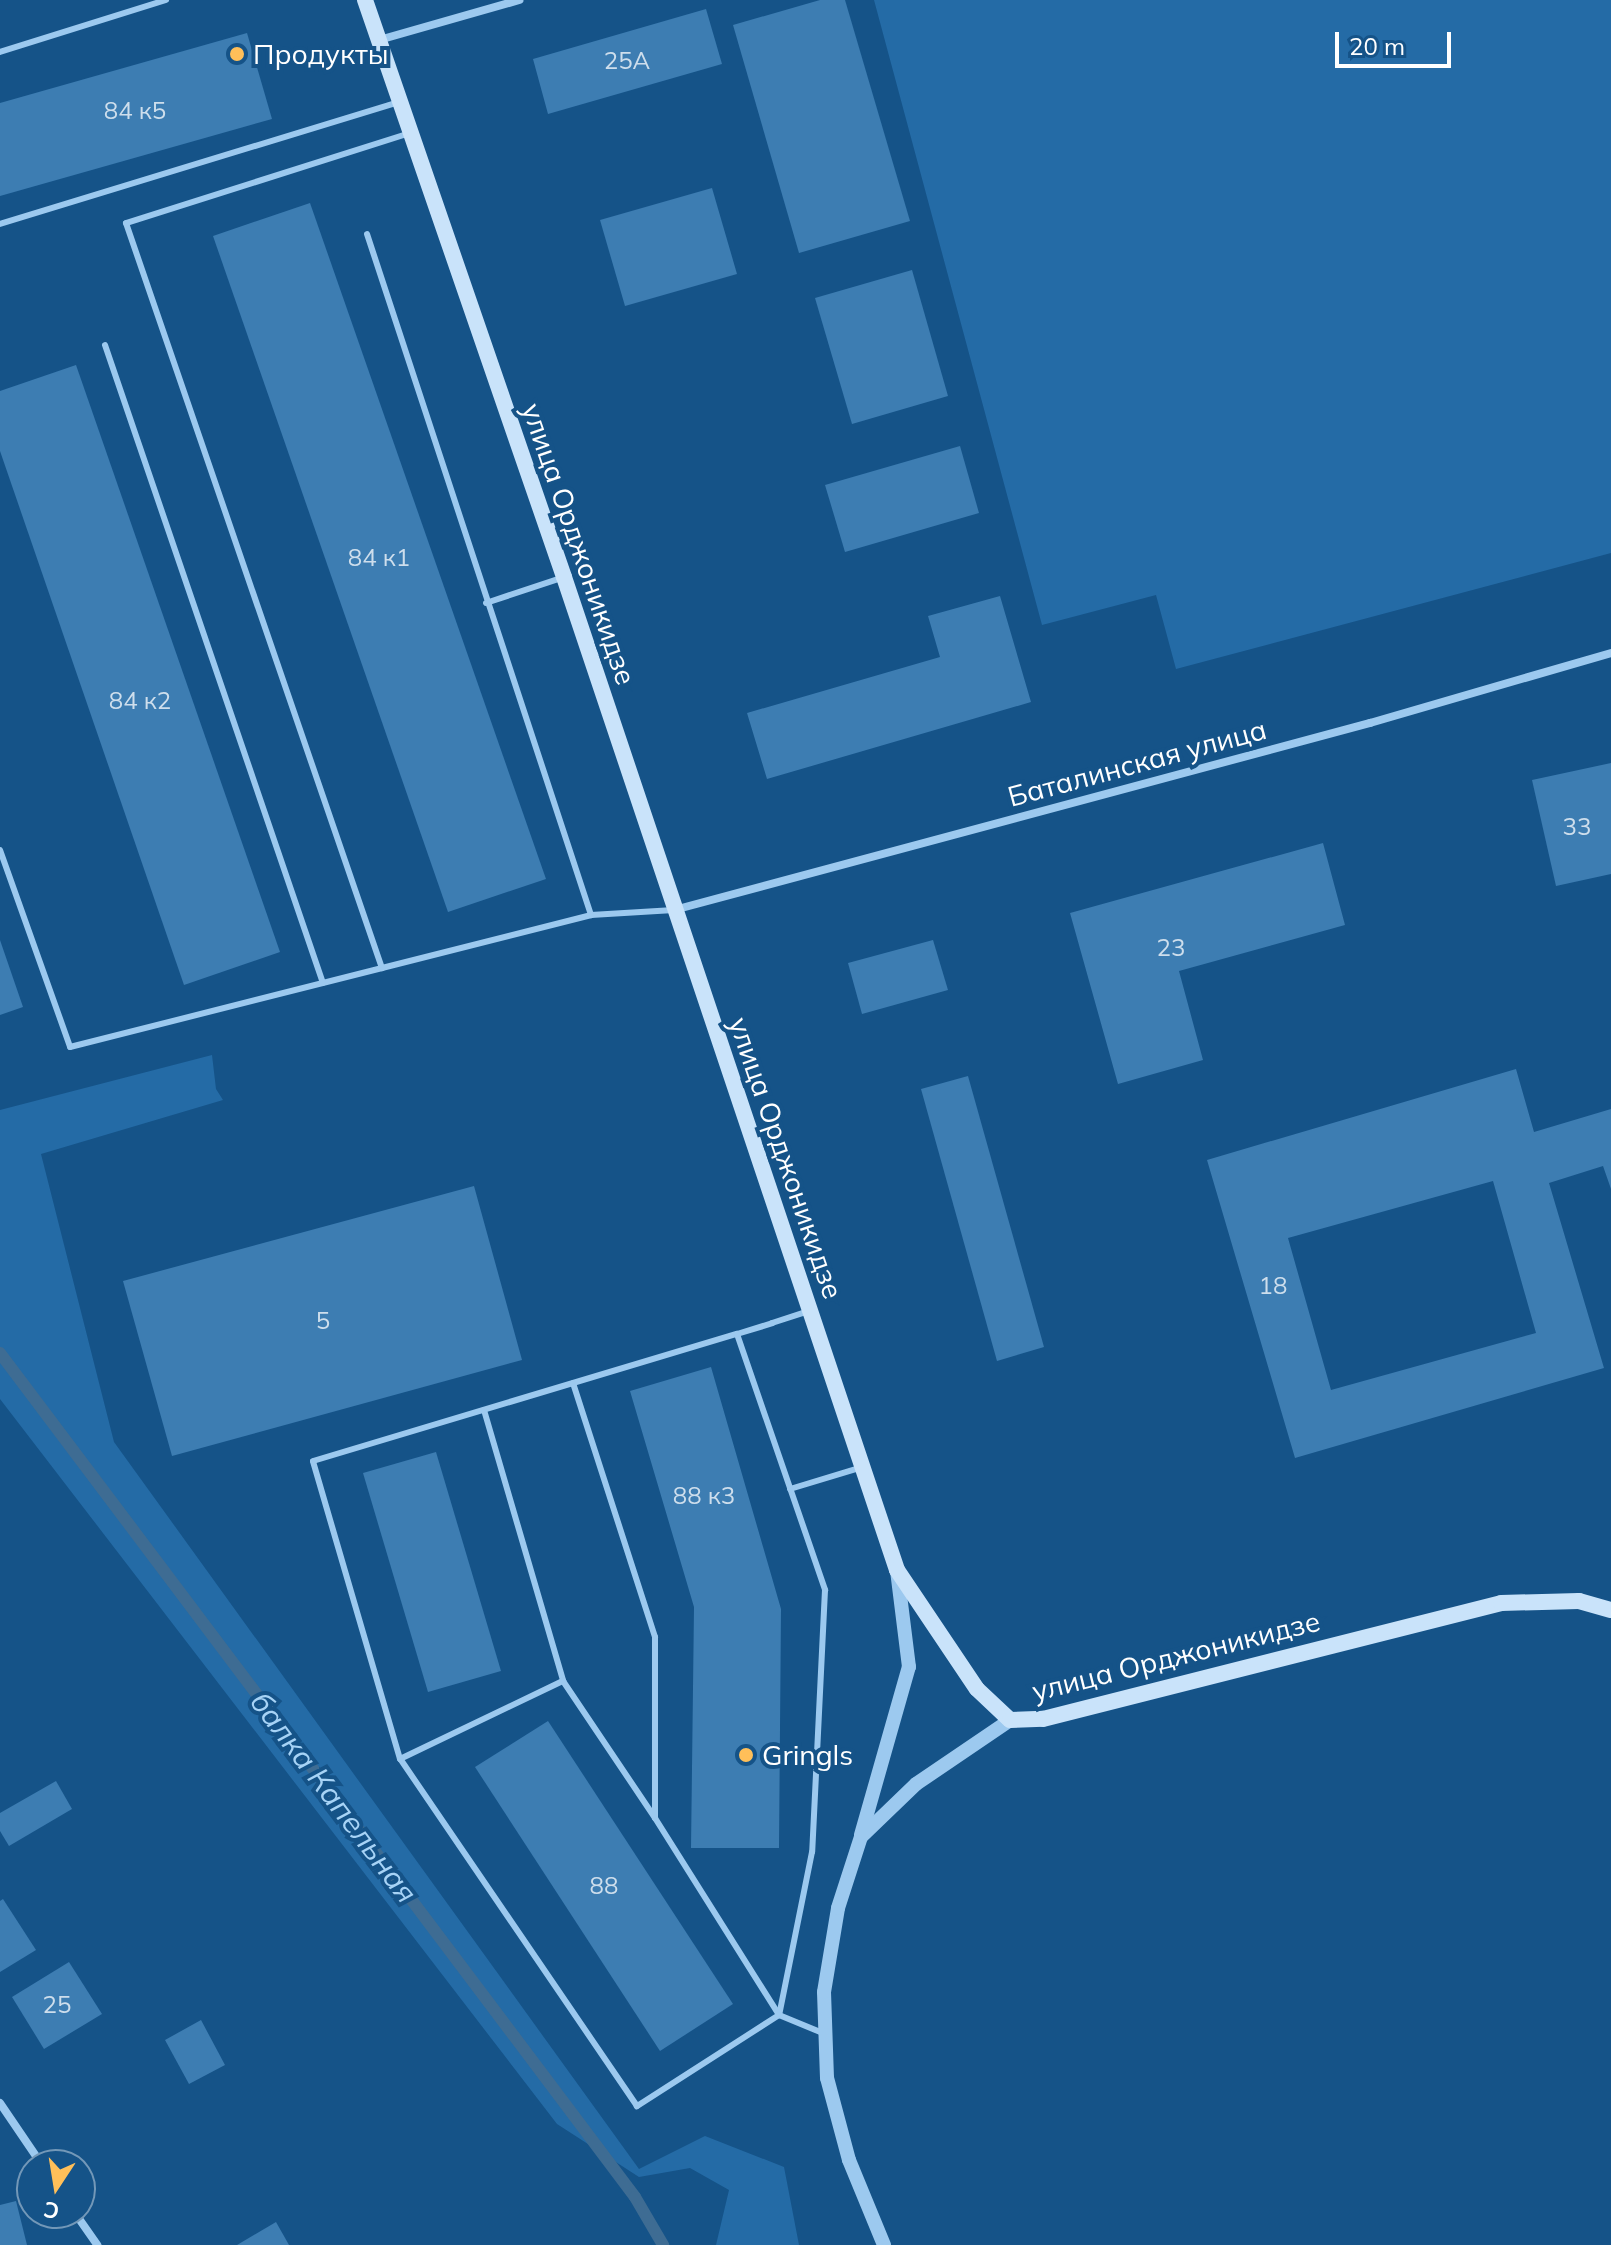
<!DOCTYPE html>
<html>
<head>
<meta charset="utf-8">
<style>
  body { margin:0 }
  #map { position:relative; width:1611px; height:2245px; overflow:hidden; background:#155388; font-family:Mulish,sans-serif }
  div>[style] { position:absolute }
  .green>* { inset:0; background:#246ba6 }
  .stream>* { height:12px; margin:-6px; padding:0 6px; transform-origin:6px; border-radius:6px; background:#3e6c93 }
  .building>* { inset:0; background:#3d7db2 }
  .service>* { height:6px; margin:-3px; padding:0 3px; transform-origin:3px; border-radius:3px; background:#9cc9ef }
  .minor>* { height:8px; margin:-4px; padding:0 4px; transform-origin:4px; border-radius:4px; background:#9cc9ef }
  .tertiary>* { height:14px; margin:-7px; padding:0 7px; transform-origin:7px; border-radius:7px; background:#9cc9ef }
  .secondary>* { height:16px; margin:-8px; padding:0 8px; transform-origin:8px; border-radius:8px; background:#c9e3fa }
  .dots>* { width:22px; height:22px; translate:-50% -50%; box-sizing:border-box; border:4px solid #155388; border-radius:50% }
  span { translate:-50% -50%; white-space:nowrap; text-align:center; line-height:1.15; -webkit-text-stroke:8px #155388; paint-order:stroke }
  .number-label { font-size:24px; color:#cedeec }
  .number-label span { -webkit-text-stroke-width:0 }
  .poi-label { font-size:28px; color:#fff }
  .left { translate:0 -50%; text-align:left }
  .street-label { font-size:28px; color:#fff }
  .water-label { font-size:30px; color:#a7d3f6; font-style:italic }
  .north { position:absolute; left:16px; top:2149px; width:80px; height:80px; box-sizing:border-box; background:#155388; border:2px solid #7398b8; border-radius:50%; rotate:192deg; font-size:22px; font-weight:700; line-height:32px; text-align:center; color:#fff }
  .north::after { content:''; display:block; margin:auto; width:28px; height:36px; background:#ffbf59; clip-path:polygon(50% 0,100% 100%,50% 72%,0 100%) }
  .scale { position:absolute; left:1335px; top:32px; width:116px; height:36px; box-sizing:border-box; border:4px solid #fff; border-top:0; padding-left:10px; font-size:24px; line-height:28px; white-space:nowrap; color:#fff; -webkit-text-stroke:6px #155388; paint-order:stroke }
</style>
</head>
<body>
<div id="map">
  <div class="green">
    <i style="clip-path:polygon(874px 0,1611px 0,1611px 553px,1176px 669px,1156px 595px,1042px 625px)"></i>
    <i style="clip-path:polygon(212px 1055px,216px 1089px,223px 1100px,41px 1154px,114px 1442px,639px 2169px,705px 2136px,784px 2167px,799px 2245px,716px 2245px,729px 2190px,690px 2168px,639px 2177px,557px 2124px,0 1399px,0 1110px)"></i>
  </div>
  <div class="stream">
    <i style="left:0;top:1353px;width:1056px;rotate:53.04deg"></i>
    <i style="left:635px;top:2197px;width:56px;rotate:59.7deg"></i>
  </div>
  <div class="building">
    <i style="clip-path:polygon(820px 0,845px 0,910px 221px,799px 253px,733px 25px)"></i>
    <i style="clip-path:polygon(706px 9px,722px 64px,548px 114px,533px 59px)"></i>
    <i style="clip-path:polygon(247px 33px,272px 119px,0 196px,0 103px)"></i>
    <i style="clip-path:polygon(712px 188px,737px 274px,625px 306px,600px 220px)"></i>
    <i style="clip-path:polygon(310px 203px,546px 879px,448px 912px,213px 236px)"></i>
    <i style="clip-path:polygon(912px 270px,948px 396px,852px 424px,815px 298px)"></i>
    <i style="clip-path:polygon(76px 365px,280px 952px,184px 985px,0 451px,0 391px)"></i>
    <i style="clip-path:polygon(960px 446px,979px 513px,845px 552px,825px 485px)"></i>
    <i style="clip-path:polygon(1000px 596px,1031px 702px,767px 779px,747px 713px,940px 657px,928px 616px)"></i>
    <i style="clip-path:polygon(1611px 763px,1611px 874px,1556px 886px,1532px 780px)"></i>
    <i style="clip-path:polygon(1323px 843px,1345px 925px,1179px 971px,1203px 1060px,1118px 1084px,1070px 913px)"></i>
    <i style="clip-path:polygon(0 940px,23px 1007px,0 1015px)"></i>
    <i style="clip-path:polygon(933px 940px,948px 990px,862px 1014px,848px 963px)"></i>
    <i style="clip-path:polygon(evenodd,1516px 1069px,1534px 1132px,1611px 1109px,1611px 1189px,1603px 1166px,1549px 1183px,1604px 1368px,1295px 1458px,1207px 1160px,1516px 1069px,1493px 1181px,1536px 1333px,1331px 1390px,1288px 1238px,1493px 1181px)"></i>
    <i style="clip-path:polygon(968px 1076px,1044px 1347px,997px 1361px,921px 1089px)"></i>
    <i style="clip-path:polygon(474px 1186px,522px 1360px,172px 1456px,123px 1281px)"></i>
    <i style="clip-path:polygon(711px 1367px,781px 1609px,779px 1848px,691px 1848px,694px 1607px,630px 1391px)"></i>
    <i style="clip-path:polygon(436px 1452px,501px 1671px,428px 1692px,363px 1473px)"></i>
    <i style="clip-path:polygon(548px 1721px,733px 2004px,660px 2051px,475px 1767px)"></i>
    <i style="clip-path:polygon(56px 1781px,72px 1809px,9px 1846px,0 1831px,0 1813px)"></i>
    <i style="clip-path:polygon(3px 1899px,36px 1950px,0 1972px,0 1901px)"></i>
    <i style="clip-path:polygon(69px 1962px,102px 2014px,44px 2049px,12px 1997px)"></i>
    <i style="clip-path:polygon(201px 2020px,225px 2065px,189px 2084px,165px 2040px)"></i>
    <i style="clip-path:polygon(16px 2201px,27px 2245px,0 2245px,0 2205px)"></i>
    <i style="clip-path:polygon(276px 2222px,289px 2245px,237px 2245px)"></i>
  </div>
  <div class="service">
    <i style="left:0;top:52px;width:174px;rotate:-17.4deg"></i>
    <i style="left:410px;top:133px;width:298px;rotate:162.4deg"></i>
    <i style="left:126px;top:223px;width:788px;rotate:71.04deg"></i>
    <i style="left:382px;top:968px;width:216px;rotate:-14.2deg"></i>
    <i style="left:591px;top:915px;width:83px;rotate:-3.4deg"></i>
    <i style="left:0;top:224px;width:416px;rotate:-17deg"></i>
    <i style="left:367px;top:234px;width:717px;rotate:71.79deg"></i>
    <i style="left:105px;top:345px;width:674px;rotate:71.14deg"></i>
    <i style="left:486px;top:603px;width:79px;rotate:-18.4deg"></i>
    <i style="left:0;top:850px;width:209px;rotate:70.4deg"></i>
    <i style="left:70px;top:1047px;width:322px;rotate:-14.2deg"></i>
    <i style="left:737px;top:1334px;width:271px;rotate:71deg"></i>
    <i style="left:825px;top:1590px;width:262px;rotate:92.8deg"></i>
    <i style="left:812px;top:1852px;width:166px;rotate:101.4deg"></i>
    <i style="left:779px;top:2015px;width:169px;rotate:147.3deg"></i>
    <i style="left:637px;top:2106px;width:420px;rotate:-124.3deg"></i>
    <i style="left:400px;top:1759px;width:310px;rotate:-106.3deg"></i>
    <i style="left:313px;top:1461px;width:443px;rotate:-16.7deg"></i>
    <i style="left:737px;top:1334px;width:37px;rotate:-17deg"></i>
    <i style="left:772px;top:1323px;width:40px;rotate:-18deg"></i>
    <i style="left:573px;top:1383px;width:267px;rotate:72.1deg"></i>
    <i style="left:655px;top:1637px;width:181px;rotate:90deg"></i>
    <i style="left:484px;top:1410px;width:282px;rotate:73.7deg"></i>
    <i style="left:563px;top:1681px;width:165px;rotate:56.1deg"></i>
    <i style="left:655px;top:1818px;width:233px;rotate:57.8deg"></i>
    <i style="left:779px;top:2015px;width:50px;rotate:22.4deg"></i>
    <i style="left:790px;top:1489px;width:72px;rotate:-16.9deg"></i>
    <i style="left:400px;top:1759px;width:181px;rotate:-25.6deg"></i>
  </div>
  <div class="minor">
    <i style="left:379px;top:40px;width:146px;rotate:-15.9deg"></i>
    <i style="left:674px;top:910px;width:721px;rotate:-15.04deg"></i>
    <i style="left:1370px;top:723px;width:251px;rotate:-16.2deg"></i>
    <i style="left:0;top:2103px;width:75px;rotate:55.9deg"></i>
    <i style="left:75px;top:2213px;width:39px;rotate:55deg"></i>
  </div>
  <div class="tertiary">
    <i style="left:861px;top:1835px;width:175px;rotate:-74.1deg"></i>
    <i style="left:909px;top:1667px;width:97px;rotate:-97.1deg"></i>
    <i style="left:884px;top:2245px;width:92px;rotate:-112.4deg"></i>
    <i style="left:849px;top:2160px;width:85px;rotate:-105deg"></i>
    <i style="left:827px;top:2078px;width:86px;rotate:-92deg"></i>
    <i style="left:824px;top:1992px;width:85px;rotate:-80.5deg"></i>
    <i style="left:838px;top:1908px;width:75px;rotate:-72.1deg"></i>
    <i style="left:861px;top:1837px;width:76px;rotate:-43.9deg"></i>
    <i style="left:916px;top:1784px;width:114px;rotate:-34.2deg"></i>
  </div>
  <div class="secondary">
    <i style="left:365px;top:0;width:610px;rotate:70.97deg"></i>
    <i style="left:564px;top:577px;width:1047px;rotate:71.46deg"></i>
    <i style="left:897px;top:1570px;width:143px;rotate:56.1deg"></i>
    <i style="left:977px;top:1689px;width:45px;rotate:43.2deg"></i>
    <i style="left:1010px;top:1720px;width:33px;rotate:-2deg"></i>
    <i style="left:1043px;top:1719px;width:472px;rotate:-14.2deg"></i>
    <i style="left:1501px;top:1603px;width:78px;rotate:-1.5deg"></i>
    <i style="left:1579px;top:1601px;width:33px;rotate:16deg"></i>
  </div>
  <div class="dots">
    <i style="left:237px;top:54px;background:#ffbf59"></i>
    <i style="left:746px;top:1755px;background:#ffbf59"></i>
  </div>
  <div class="number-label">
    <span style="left:627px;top:61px">25А</span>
    <span style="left:135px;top:111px">84 к5</span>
    <span style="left:379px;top:558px">84 к1</span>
    <span style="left:140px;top:701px">84 к2</span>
    <span style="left:1577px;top:827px">33</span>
    <span style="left:1171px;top:948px">23</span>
    <span style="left:1273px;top:1286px">18</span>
    <span style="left:323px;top:1321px">5</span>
    <span style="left:704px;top:1496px">88 к3</span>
    <span style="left:604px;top:1886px">88</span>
    <span style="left:57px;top:2005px">25</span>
  </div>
  <div class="poi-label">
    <span class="left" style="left:253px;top:54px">Продукты</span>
    <span class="left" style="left:762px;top:1755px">Gringls</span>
  </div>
  <div class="street-label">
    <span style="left:579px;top:544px;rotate:71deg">улица Орджоникидзе</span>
    <span style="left:1137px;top:763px;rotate:-15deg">Баталинская улица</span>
    <span style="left:786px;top:1158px;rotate:71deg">улица Орджоникидзе</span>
    <span style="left:1176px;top:1656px;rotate:-14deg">улица Орджоникидзе</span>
  </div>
  <div class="water-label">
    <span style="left:334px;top:1797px;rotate:53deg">балка Капельная</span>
  </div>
  <div class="north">С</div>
  <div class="scale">20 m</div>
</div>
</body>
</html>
